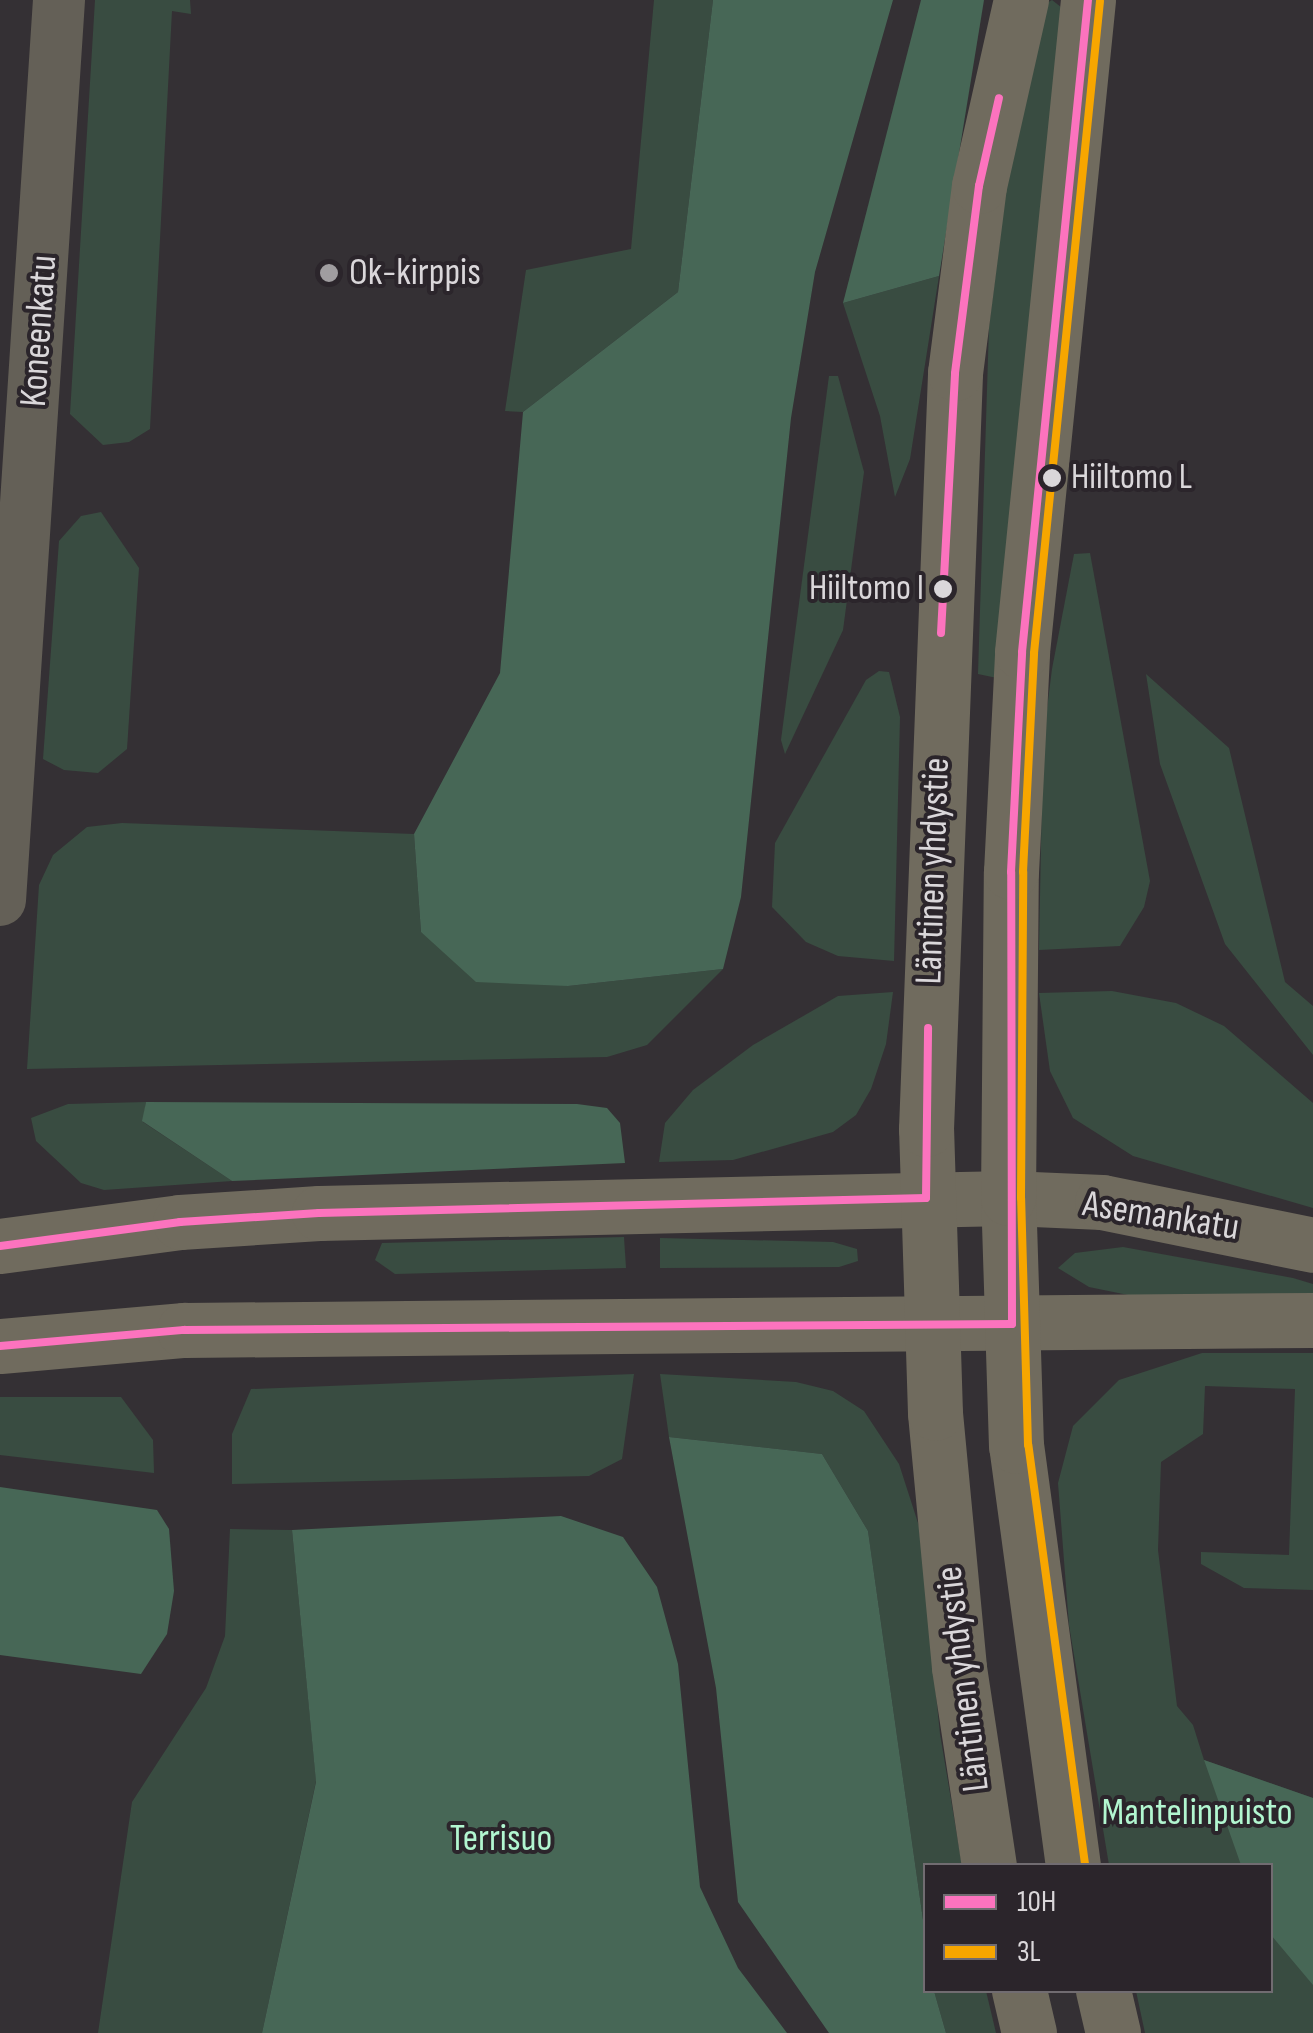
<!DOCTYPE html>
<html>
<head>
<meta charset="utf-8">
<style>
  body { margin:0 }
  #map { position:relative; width:1313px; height:2033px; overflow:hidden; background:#343034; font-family:"Sofia Sans Condensed",sans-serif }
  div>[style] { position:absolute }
  .green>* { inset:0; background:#394c41 }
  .forest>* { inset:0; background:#476756 }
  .street>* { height:52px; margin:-26px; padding:0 26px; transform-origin:26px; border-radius:26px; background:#646057 }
  .secondary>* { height:55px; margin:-27.5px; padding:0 27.5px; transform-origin:27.5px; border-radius:27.5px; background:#706b5e }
  .bus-1>* { height:8px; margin:-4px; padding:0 4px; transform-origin:4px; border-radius:4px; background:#fc73be }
  .bus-2>* { height:8px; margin:-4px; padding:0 4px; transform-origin:4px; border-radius:4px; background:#f7a600 }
  .dots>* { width:28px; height:28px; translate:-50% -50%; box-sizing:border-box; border:5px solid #2b252b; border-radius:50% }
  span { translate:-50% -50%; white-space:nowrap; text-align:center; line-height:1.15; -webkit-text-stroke:8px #2b252b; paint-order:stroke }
  .bus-label { font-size:36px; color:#dad7da }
  .left { translate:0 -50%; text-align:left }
  .right { translate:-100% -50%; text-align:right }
  .poi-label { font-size:38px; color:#dad7da }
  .street-label { font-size:38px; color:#dad7da }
  .park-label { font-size:38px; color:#b2f6d0 }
  .legend { position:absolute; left:923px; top:1863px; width:350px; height:130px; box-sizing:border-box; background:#2b252b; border:2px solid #716c71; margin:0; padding:12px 18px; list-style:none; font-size:30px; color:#dad7da }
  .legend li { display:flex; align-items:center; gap:20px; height:50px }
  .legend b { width:50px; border:2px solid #716c71 }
</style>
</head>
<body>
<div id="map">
  <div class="green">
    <i style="clip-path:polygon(95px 0,190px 0,191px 14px,172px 11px,150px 429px,129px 442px,103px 445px,70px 414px)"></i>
    <i style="clip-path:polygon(654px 0,713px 0,678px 292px,523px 412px,505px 411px,526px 270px,631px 249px)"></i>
    <i style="clip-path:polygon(1052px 0,1066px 11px,997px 678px,978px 674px,989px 327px,1008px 172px,1045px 4px)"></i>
    <i style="clip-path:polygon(939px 276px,910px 459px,895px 497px,880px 416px,843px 303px)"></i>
    <i style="clip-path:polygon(829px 376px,838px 376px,864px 472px,843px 630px,785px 754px,781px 740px)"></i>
    <i style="clip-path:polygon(101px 512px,139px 568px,127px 749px,98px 773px,64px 770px,43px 759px,59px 541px,81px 516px)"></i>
    <i style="clip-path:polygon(1090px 553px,1150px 881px,1144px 907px,1120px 946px,1039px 950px,1043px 741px,1052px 669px,1074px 554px)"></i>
    <i style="clip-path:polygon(879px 671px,889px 672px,900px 717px,894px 961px,838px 956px,806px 942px,772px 907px,775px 843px,866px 680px)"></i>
    <i style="clip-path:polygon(1146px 674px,1229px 748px,1285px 982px,1313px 1006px,1313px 1055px,1225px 944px,1160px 764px)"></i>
    <i style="clip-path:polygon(122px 823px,414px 834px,421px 932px,568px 986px,723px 969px,647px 1045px,607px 1057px,27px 1069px,39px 885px,53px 855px,87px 827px)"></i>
    <i style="clip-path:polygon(1112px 991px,1176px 1003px,1224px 1026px,1313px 1103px,1313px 1208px,1133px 1156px,1073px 1118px,1050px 1071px,1039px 993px)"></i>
    <i style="clip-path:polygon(893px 992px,886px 1044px,871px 1089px,856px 1115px,833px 1132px,733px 1160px,659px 1162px,665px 1123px,693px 1090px,753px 1045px,838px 996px)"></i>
    <i style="clip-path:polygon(146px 1102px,143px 1122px,232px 1181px,104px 1190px,81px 1183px,36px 1141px,31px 1118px,68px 1104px)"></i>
    <i style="clip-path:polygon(624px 1237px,626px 1268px,395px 1274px,375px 1260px,382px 1243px)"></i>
    <i style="clip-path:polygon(660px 1238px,833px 1242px,857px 1249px,858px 1261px,839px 1267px,660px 1268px)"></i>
    <i style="clip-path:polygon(1123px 1247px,1293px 1278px,1313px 1284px,1313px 1296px,1128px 1295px,1089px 1287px,1058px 1268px,1075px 1253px)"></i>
    <i style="clip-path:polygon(1202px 1353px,1313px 1353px,1313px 1590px,1244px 1588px,1201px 1564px,1201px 1552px,1289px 1555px,1295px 1389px,1205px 1386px,1203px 1434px,1161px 1462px,1158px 1550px,1177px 1706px,1193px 1725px,1204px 1760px,1313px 1798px,1313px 2033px,1145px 2033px,1136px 1991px,1270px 1990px,1270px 1866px,1109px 1865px,1069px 1625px,1058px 1483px,1073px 1426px,1119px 1380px)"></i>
    <i style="clip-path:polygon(634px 1374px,622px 1459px,589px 1476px,232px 1484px,232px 1434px,251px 1389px)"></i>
    <i style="clip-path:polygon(660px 1374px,796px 1382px,833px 1391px,864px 1411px,899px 1464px,919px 1526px,940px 1734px,962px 1865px,926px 1866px,925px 1934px,868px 1531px,822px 1454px,669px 1437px)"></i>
    <i style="clip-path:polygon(0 1397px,121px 1397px,153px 1440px,154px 1473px,0 1455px)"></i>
    <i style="clip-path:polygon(230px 1529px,292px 1530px,316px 1781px,262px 2033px,98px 2033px,132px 1802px,206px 1688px,225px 1636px)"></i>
    <i style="clip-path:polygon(934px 1991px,986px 1991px,996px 2033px,946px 2033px)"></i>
  </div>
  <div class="forest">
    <i style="clip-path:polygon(713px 0,893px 0,815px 272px,791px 418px,741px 897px,723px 969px,568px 986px,476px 982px,421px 932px,414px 834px,500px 673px,523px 412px,678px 292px)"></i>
    <i style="clip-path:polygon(921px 0,984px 0,939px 276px,843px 303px)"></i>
    <i style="clip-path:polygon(146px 1102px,577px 1104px,607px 1108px,620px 1123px,625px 1163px,232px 1181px,142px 1121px)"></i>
    <i style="clip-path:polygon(669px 1437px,822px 1454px,868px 1531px,925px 1934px,926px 1990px,934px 1991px,946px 2033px,829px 2033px,738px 1902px,716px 1688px)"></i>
    <i style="clip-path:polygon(0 1487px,157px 1510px,169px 1529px,174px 1591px,167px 1634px,141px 1674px,0 1655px)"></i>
    <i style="clip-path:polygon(561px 1516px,623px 1537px,657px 1587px,678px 1664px,700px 1887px,738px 1968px,787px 2033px,262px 2033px,316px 1782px,292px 1530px)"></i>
    <i style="clip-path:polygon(1204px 1760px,1313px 1798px,1313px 1985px,1271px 1935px,1270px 1866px,1241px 1865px)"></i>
  </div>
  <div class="street">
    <i style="left:0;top:900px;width:902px;rotate:-86.25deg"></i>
  </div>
  <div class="secondary">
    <i style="left:0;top:1246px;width:182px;rotate:-7.6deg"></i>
    <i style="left:180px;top:1222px;width:139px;rotate:-3.7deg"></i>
    <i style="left:319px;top:1213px;width:689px;rotate:-1.25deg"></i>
    <i style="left:1008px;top:1198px;width:94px;rotate:2.4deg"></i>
    <i style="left:1102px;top:1202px;width:215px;rotate:11.5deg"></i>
    <i style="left:0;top:1346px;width:185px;rotate:-5deg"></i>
    <i style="left:184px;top:1330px;width:1129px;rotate:-0.51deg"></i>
    <i style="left:989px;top:1866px;width:201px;rotate:-98.6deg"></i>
    <i style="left:959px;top:1667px;width:255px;rotate:-95.4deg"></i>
    <i style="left:935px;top:1413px;width:284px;rotate:-91.8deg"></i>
    <i style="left:926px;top:1129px;width:757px;rotate:-87.8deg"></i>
    <i style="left:955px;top:373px;width:189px;rotate:-82.7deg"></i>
    <i style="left:979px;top:186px;width:191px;rotate:-77.3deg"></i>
    <i style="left:1073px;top:1866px;width:424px;rotate:-97.7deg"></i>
    <i style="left:1016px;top:1446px;width:248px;rotate:-91.8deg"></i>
    <i style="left:1008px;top:1198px;width:326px;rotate:-89.5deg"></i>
    <i style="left:1011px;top:872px;width:220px;rotate:-87.1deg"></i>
    <i style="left:1022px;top:652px;width:655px;rotate:-84.22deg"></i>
    <i style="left:1019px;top:1990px;width:44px;rotate:76.9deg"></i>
    <i style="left:1103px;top:1990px;width:44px;rotate:76.9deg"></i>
  </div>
  <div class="bus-1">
    <i style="left:941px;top:633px;width:260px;rotate:-86.9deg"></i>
    <i style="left:955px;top:373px;width:189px;rotate:-82.7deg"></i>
    <i style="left:979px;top:186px;width:90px;rotate:-77.2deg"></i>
    <i style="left:0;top:1246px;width:182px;rotate:-7.6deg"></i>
    <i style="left:180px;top:1222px;width:139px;rotate:-3.7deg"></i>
    <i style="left:319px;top:1213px;width:607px;rotate:-1.42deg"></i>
    <i style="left:926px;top:1198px;width:170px;rotate:-89.3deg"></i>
    <i style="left:0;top:1346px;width:185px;rotate:-5deg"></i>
    <i style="left:184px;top:1330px;width:828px;rotate:-0.42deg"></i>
    <i style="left:1012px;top:1324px;width:452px;rotate:-90.1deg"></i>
    <i style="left:1011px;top:872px;width:220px;rotate:-87.1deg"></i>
    <i style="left:1022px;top:652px;width:655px;rotate:-84.22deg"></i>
  </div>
  <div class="bus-2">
    <i style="left:1085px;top:1864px;width:423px;rotate:-97.7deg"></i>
    <i style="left:1028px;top:1445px;width:247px;rotate:-91.6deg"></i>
    <i style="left:1021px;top:1198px;width:326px;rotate:-89.6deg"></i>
    <i style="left:1023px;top:872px;width:219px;rotate:-87.1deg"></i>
    <i style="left:1034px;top:653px;width:655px;rotate:-84.22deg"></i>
  </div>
  <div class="dots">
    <i style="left:329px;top:273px;background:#a09da0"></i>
    <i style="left:1052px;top:478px;background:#dad7da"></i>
    <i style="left:943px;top:589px;background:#dad7da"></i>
  </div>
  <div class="bus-label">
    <span class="left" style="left:1071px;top:478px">Hiiltomo L</span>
    <span class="right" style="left:924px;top:589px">Hiiltomo I</span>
  </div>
  <div class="poi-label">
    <span class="left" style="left:349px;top:273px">Ok-kirppis</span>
  </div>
  <div class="street-label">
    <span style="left:39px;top:331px;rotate:-86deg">Koneenkatu</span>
    <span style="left:933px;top:871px;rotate:-88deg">Läntinen yhdystie</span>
    <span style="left:1161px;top:1216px;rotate:9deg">Asemankatu</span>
    <span style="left:963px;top:1679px;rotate:-97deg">Läntinen yhdystie</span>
  </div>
  <div class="park-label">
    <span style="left:1197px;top:1813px">Mantelinpuisto</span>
    <span style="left:501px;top:1839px">Terrisuo</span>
  </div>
  <ul class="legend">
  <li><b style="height:12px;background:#fc73be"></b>10H</li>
  <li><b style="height:12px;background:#f7a600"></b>3L</li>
  </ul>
</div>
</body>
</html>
